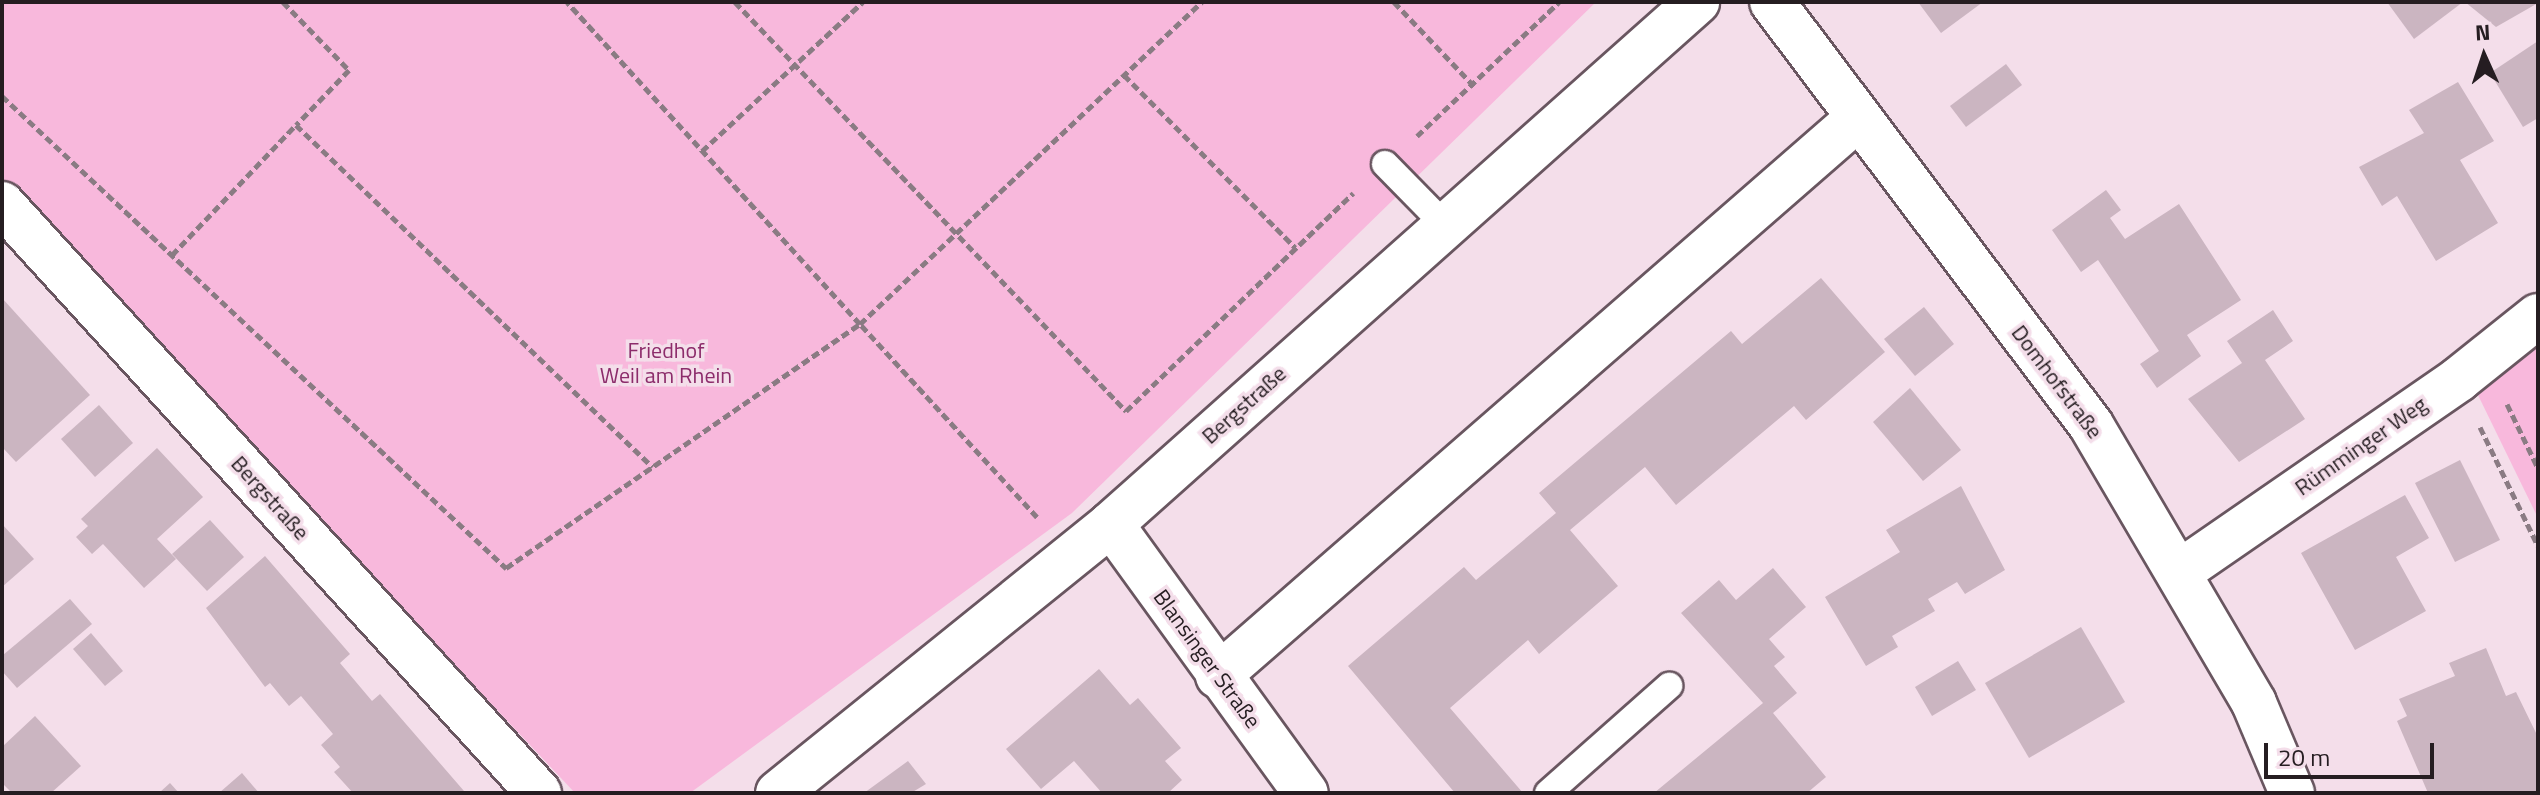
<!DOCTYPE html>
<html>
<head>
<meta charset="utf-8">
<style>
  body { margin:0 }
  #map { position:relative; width:2540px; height:795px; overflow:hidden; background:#f4deea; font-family:"Titillium Web",sans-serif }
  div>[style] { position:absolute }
  .green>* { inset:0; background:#f8b8dc }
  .building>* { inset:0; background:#cbb5c1 }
  .path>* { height:5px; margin-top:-2.5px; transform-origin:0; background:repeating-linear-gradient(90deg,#8a7b83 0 8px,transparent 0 12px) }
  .roads { filter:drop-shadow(2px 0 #695660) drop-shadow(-2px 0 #695660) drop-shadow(0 2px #695660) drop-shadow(0 -2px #695660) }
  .service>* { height:26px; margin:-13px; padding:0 13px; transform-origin:13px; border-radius:13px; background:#fff }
  .minor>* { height:44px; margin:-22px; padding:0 22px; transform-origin:22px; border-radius:22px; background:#fff }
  span { translate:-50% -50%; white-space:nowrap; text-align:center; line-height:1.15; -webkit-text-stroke:7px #f4deea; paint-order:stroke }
  .park-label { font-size:22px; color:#8c2c6b }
  .street-label { font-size:22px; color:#251d21 }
  .frame { position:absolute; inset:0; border:4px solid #251d21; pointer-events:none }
  .north { position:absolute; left:2444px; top:16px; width:80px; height:80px; -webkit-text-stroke:6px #f4deea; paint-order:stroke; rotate:357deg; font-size:22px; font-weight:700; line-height:32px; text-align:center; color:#251d21 }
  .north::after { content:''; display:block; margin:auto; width:28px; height:36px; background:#251d21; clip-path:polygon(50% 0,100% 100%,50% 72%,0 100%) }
  .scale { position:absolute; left:2264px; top:743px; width:170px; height:36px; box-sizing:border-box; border:4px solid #251d21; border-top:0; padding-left:10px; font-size:24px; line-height:28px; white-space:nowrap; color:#251d21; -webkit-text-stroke:6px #f4deea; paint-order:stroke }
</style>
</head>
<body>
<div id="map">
  <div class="green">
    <i style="clip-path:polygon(2px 2px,1596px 2px,1072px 513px,690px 793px,575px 793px,2px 183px)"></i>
    <i style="clip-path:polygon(2538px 344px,2538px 518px,2476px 391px)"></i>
  </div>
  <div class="building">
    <i style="clip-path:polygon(1918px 2px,1983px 2px,1941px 33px)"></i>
    <i style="clip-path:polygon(2387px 2px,2463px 2px,2414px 39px)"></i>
    <i style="clip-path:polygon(2465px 2px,2538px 2px,2538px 3px,2496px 27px)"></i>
    <i style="clip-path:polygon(2538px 41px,2538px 118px,2523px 127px,2490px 73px)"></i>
    <i style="clip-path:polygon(2006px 64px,2022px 85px,1966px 127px,1950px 106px)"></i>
    <i style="clip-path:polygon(2458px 82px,2494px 141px,2460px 160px,2498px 223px,2436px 261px,2397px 196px,2382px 206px,2359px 167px,2424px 133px,2409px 110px)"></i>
    <i style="clip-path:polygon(2106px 190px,2121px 210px,2110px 218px,2125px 239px,2179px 204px,2241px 300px,2187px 335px,2201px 356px,2157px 388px,2140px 364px,2159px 351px,2098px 260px,2081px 272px,2052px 230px)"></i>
    <i style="clip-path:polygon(1821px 278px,1885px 352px,1806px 420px,1794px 406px,1676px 505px,1645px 467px,1570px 530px,1618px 586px,1539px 654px,1528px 640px,1450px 708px,1523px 793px,1455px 793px,1348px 666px,1464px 567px,1476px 580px,1556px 513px,1539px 493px,1731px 331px,1742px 344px)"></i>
    <i style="clip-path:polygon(2px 298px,90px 395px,16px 462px,2px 447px)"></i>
    <i style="clip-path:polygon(1924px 307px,1954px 344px,1915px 376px,1884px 339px)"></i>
    <i style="clip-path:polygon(2273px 310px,2293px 341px,2265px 360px,2305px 419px,2239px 462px,2188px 399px,2242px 363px,2227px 341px)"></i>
    <i style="clip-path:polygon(1910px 388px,1961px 450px,1923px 481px,1873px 422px)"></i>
    <i style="clip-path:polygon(99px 405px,133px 443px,95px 477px,61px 439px)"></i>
    <i style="clip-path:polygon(157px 448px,203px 497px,157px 539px,176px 559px,144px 588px,103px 544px,92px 554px,76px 537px,88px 526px,81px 519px)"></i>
    <i style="clip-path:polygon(2460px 460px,2500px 540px,2455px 562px,2415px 483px)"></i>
    <i style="clip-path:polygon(1961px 486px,2005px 570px,1965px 594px,1957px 582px,1928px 599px,1935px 611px,1892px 636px,1898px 647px,1866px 666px,1825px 597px,1900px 552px,1886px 530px)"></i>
    <i style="clip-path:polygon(2405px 495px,2429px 538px,2396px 557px,2426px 611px,2355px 650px,2301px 553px)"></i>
    <i style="clip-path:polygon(210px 520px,244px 557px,207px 591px,172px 554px)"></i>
    <i style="clip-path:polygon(2px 524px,34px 559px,2px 587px)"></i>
    <i style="clip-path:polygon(265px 556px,350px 654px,340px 663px,372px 701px,380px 694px,464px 791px,353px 793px,334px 772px,340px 767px,321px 745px,333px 734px,301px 696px,289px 706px,270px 683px,265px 687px,206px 608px)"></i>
    <i style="clip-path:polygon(1773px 568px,1806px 607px,1769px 639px,1785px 657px,1774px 666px,1797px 693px,1773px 713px,1826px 777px,1807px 793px,1654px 793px,1763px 703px,1681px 613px,1719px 580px,1736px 600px)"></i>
    <i style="clip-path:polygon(70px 599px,92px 624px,17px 688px,2px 671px,3px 655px)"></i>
    <i style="clip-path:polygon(2081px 627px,2125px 702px,2029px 758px,1985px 683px)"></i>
    <i style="clip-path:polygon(91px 633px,123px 671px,105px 686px,73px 649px)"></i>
    <i style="clip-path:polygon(2486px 648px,2506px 696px,2516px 692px,2538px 737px,2538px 793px,2428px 793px,2397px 721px,2407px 716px,2399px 699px,2455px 676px,2449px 663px)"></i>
    <i style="clip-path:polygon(1958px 661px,1976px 690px,1932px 716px,1915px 687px)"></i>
    <i style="clip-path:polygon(1099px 669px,1130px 705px,1138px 698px,1181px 748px,1165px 761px,1182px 780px,1168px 793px,1102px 793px,1074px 761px,1041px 789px,1006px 749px)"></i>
    <i style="clip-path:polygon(35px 716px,81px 766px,51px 793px,12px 793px,2px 783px,2px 747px)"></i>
    <i style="clip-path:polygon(908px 761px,926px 784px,911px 793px,864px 793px)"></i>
    <i style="clip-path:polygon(242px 773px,259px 793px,219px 793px)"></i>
    <i style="clip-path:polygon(170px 783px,179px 793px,159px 793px)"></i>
  </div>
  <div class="path">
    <i style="left:283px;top:2px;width:95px;rotate:45.9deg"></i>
    <i style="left:349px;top:70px;width:76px;rotate:133.9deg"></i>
    <i style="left:296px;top:125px;width:494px;rotate:43.8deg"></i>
    <i style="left:735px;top:2px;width:566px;rotate:46.29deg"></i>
    <i style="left:1126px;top:411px;width:315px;rotate:-43.8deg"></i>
    <i style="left:1394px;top:2px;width:116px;rotate:46.4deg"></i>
    <i style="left:1124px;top:75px;width:243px;rotate:45.2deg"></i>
    <i style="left:2px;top:96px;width:691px;rotate:43.12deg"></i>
    <i style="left:506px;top:568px;width:430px;rotate:-34.6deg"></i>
    <i style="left:860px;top:324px;width:435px;rotate:-132.3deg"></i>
    <i style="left:1417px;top:136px;width:195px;rotate:-43.3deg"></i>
    <i style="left:702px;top:151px;width:219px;rotate:-42.8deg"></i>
    <i style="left:172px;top:255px;width:180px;rotate:-46.4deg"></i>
    <i style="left:2507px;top:404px;width:71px;rotate:64.2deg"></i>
    <i style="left:2480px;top:427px;width:132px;rotate:64deg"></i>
    <i style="left:1037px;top:517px;width:262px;rotate:-132.5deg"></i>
    <i style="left:860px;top:324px;width:470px;rotate:-43.3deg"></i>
  </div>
  <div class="roads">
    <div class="service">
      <i style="left:1385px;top:164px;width:87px;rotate:45.5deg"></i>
      <i style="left:1548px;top:793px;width:162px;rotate:-41.5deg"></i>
    </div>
    <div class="minor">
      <i style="left:1772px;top:2px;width:530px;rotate:52.98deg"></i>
      <i style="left:2091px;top:425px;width:322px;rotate:59.6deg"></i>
      <i style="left:2254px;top:703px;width:98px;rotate:67.1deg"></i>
      <i style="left:2px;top:204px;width:797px;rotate:47.64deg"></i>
      <i style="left:1111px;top:524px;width:332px;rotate:54.1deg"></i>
      <i style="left:2181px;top:571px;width:338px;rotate:-34.6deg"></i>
      <i style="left:2459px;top:379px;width:101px;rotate:-38.6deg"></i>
      <i style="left:1218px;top:676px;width:846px;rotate:-41.07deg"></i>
      <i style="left:778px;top:793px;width:428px;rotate:-38.9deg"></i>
      <i style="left:1111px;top:524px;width:785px;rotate:-41.69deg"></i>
    </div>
  </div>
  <div class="park-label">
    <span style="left:666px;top:363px">Friedhof<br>Weil am Rhein</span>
  </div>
  <div class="street-label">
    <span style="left:2057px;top:382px;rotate:53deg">Domhofstraße</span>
    <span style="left:1244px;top:405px;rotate:-42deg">Bergstraße</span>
    <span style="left:2361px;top:446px;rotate:-35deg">Rümminger Weg</span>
    <span style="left:270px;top:498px;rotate:48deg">Bergstraße</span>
    <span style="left:1207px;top:659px;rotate:54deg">Blansinger Straße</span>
  </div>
  <div class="frame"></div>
  <div class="north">N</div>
  <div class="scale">20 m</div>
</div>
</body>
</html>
